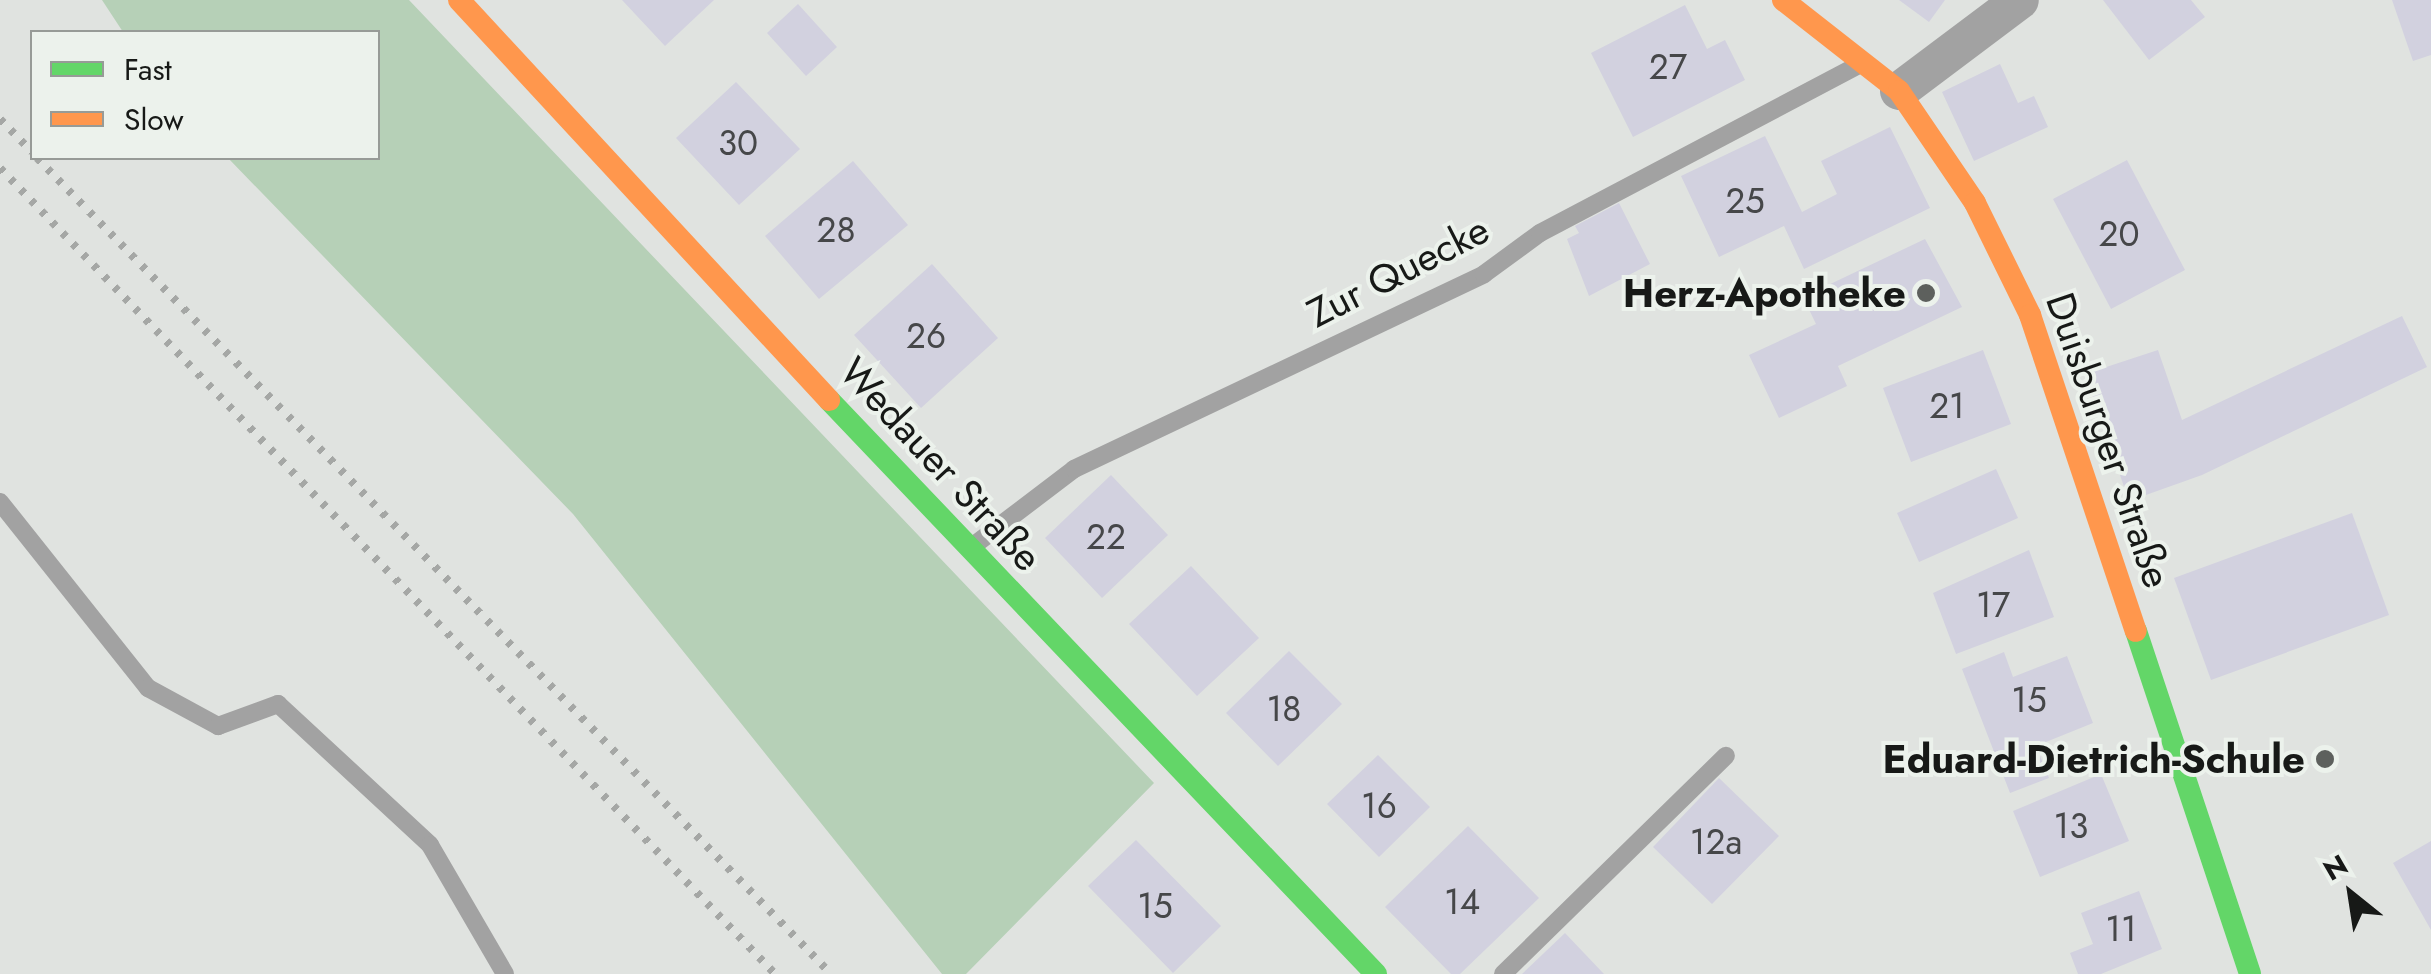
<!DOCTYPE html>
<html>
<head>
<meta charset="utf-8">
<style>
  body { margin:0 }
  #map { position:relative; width:2431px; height:974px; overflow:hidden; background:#e0e3e0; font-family:Jost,sans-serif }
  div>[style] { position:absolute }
  .green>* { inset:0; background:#b6d0b7 }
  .building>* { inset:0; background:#d2d1df }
  .lane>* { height:18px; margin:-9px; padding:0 9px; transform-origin:9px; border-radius:9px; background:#a2a2a2 }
  .street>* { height:38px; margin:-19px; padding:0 19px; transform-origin:19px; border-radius:19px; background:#a2a2a2 }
  .fast>* { height:22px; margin:-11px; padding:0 11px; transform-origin:11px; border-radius:11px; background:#63d668 }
  .slow>* { height:22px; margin:-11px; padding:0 11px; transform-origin:11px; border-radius:11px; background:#ff974d }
  .rail>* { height:8px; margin-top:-4px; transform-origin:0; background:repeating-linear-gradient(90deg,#a5a7a5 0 5px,transparent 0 15px) }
  .dots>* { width:28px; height:28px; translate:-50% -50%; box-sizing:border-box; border:5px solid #ecf2ec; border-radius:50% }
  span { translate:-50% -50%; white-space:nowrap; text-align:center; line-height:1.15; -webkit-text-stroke:8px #ecf2ec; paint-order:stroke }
  .number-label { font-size:35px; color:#464749 }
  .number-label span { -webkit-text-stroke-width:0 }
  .street-label { font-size:40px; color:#171917 }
  .poi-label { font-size:40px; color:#171917; font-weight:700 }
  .right { translate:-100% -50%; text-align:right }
  .legend { position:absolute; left:30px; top:30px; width:350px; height:130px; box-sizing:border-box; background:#ecf2ec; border:2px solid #979b97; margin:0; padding:12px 18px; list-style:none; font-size:30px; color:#171917 }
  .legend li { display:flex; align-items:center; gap:20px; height:50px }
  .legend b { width:50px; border:2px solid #979b97 }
  .north { position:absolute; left:2301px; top:844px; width:100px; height:100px; -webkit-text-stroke:8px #ecf2ec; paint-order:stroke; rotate:330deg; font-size:28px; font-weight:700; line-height:40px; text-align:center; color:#171917 }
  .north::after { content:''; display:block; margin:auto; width:35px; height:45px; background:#171917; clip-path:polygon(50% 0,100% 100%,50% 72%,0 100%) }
</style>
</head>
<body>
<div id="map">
  <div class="green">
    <i style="clip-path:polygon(102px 0,409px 0,1154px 783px,966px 974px,942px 974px,573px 514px,228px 158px,378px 158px,378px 32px,123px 32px)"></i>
  </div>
  <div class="building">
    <i style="clip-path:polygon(622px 0,714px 0,665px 46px)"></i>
    <i style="clip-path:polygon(1899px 0,1945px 0,1929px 22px)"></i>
    <i style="clip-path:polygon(2103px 0,2191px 0,2205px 17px,2149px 60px)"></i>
    <i style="clip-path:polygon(2392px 0,2431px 0,2431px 55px,2413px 61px)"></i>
    <i style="clip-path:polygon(798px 4px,837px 47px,806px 76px,767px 33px)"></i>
    <i style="clip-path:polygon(1685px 5px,1707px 49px,1725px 40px,1745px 80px,1633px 137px,1591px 53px)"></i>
    <i style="clip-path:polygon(2000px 64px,2018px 103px,2034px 96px,2048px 127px,1974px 161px,1942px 92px)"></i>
    <i style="clip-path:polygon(736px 82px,800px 149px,739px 205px,676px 138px)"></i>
    <i style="clip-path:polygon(1890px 127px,1930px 208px,1804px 269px,1784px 226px,1719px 257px,1681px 176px,1765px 136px,1802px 212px,1837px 194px,1821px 161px)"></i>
    <i style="clip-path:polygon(2127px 160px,2185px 270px,2111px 309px,2053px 199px)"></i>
    <i style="clip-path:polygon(853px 161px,908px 225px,819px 299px,765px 236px)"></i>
    <i style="clip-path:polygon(1619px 203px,1650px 264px,1589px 296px,1567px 239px,1579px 233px,1575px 226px)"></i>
    <i style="clip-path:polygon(1925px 239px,1962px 307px,1838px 366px,1847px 386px,1779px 418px,1749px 355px,1816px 324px,1803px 297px)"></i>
    <i style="clip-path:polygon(932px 264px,998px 338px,921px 408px,854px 335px)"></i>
    <i style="clip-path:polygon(2402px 316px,2427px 367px,2202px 475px,2129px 501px,2085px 374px,2158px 350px,2182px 420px)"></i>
    <i style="clip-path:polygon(1983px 350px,2011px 424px,1911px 462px,1883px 388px)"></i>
    <i style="clip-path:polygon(1996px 469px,2018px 518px,1919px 562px,1897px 513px)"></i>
    <i style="clip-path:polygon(1111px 475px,1168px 535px,1102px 598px,1045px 538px)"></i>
    <i style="clip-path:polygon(2352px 513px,2389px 615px,2211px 680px,2174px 578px)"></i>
    <i style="clip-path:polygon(2029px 550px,2054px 617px,1956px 654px,1933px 593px)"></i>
    <i style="clip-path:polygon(1191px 566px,1259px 638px,1197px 696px,1129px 624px)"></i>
    <i style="clip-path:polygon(1289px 651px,1342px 704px,1278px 766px,1226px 713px)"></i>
    <i style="clip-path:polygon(2004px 652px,2013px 677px,2067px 656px,2093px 723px,2036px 746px,2049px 778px,2010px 793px,1962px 669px)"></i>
    <i style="clip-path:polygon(1378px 755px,1430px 807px,1379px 857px,1327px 804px)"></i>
    <i style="clip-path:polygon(2101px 774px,2129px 841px,2040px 877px,2013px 811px)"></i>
    <i style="clip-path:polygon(1719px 778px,1779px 836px,1712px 904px,1653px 847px)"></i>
    <i style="clip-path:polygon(1468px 826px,1539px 898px,1460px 974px,1451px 974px,1385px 907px)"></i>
    <i style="clip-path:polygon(1136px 840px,1221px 926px,1173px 973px,1088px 886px)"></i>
    <i style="clip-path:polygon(2431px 841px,2431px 930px,2393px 863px)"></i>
    <i style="clip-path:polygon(2139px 891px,2162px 949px,2101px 974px,2078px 974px,2070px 953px,2093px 944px,2081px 913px)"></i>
    <i style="clip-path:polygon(1565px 933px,1604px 974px,1522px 974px)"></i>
  </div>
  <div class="lane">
    <i style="left:0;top:502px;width:238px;rotate:51.5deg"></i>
    <i style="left:148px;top:688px;width:80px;rotate:28.5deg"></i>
    <i style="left:218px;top:726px;width:64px;rotate:-20.1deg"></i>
    <i style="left:278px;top:704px;width:207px;rotate:42.8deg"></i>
    <i style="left:430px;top:845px;width:149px;rotate:59.8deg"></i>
    <i style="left:973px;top:546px;width:127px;rotate:-37.3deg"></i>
    <i style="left:1074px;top:469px;width:454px;rotate:-25.4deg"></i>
    <i style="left:1484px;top:274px;width:69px;rotate:-36.2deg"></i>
    <i style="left:1540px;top:233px;width:358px;rotate:-27.8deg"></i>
    <i style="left:1503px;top:974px;width:312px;rotate:-44.4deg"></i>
  </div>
  <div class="street">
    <i style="left:1899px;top:91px;width:151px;rotate:-36.9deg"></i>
  </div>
  <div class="fast">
    <i style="left:829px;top:400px;width:793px;rotate:46.38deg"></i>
    <i style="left:2136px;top:631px;width:361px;rotate:71.6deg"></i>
  </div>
  <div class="slow">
    <i style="left:459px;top:0;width:545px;rotate:47.23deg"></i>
    <i style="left:1783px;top:0;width:147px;rotate:38.1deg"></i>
    <i style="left:1899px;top:91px;width:135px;rotate:55.8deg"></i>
    <i style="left:1975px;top:203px;width:125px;rotate:63.8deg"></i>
    <i style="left:2030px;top:315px;width:333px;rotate:71.5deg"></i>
  </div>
  <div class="rail">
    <i style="left:0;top:119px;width:46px;rotate:45.9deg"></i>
    <i style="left:37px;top:158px;width:1139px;rotate:45.78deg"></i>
    <i style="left:0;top:168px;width:1118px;rotate:46.12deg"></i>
  </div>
  <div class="dots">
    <i style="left:1926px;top:293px;background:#5d605d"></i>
    <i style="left:2325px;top:759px;background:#5d605d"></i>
  </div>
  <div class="number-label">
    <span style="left:1668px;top:67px">27</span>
    <span style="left:738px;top:143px">30</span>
    <span style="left:1745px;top:201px">25</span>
    <span style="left:836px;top:230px">28</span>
    <span style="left:2119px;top:234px">20</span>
    <span style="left:926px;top:336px">26</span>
    <span style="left:1947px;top:406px">21</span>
    <span style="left:1106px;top:537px">22</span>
    <span style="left:1993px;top:605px">17</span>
    <span style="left:2029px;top:700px">15</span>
    <span style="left:1284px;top:709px">18</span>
    <span style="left:1379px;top:806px">16</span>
    <span style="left:2071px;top:826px">13</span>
    <span style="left:1716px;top:842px">12a</span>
    <span style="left:1462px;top:902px">14</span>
    <span style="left:1155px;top:906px">15</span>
    <span style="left:2121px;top:929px">11</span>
  </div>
  <div class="street-label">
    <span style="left:1398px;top:271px;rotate:-27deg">Zur Quecke</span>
    <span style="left:2109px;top:440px;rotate:71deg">Duisburger Straße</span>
    <span style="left:941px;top:464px;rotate:47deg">Wedauer Straße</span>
  </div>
  <div class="poi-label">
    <span class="right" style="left:1906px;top:293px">Herz-Apotheke</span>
    <span class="right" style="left:2305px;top:759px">Eduard-Dietrich-Schule</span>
  </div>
  <ul class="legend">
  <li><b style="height:12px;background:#63d668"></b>Fast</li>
  <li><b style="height:12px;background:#ff974d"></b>Slow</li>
  </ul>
  <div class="north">N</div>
</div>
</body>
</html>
